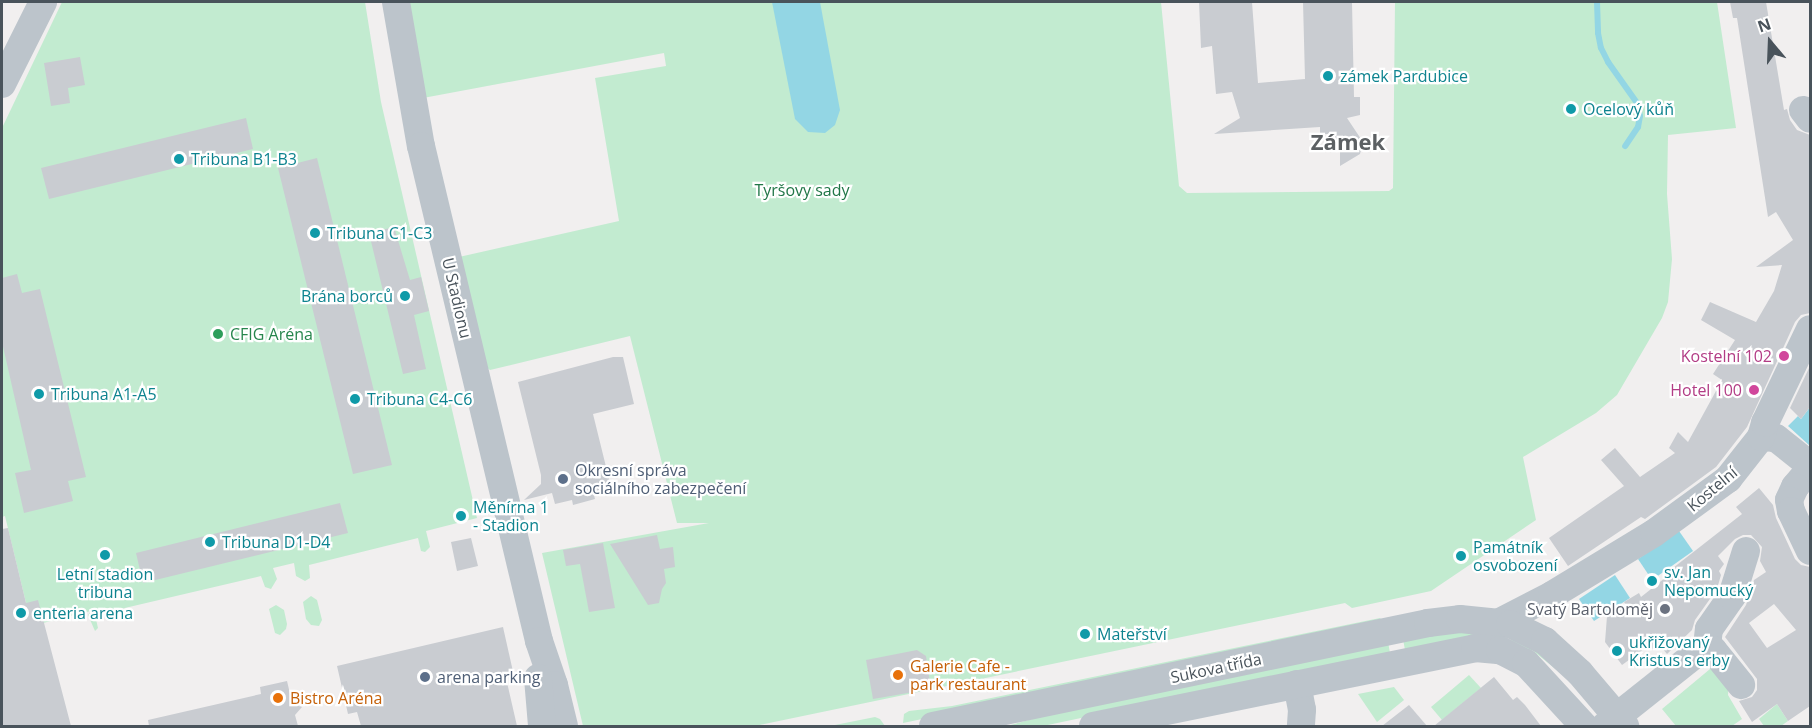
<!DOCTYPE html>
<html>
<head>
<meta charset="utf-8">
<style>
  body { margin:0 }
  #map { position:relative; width:1812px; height:728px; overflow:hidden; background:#f1efef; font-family:"Open Sans",sans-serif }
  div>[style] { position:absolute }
  .green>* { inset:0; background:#c2ebd0 }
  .water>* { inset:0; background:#93d6e4 }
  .stream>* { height:6px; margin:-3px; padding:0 3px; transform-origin:3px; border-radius:3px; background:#93d6e4 }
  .building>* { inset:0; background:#c9ccd1 }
  .minor>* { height:28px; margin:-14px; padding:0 14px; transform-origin:14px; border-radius:14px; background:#bcc4cb }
  .dots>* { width:16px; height:16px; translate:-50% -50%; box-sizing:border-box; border:3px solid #fff; border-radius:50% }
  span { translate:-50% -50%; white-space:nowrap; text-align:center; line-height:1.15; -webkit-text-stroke:4.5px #fff; paint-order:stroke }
  .culture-label { font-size:16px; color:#0d838f }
  .left { translate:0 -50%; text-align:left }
  .right { translate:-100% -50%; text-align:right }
  .park-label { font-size:16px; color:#207647 }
  .street-label { font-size:16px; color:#49535b }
  .leisure-label { font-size:16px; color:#27864d }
  .hotel-label { font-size:16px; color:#b23c85 }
  .service-label { font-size:16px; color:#4e5e75 }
  .worship-label { font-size:16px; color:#5b616d }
  .food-label { font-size:16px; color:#c56008 }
  .district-label { font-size:22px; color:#5c6063; font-weight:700 }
  .frame { position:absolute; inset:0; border:3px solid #49535b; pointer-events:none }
  .north { position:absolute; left:1740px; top:12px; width:60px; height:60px; -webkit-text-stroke:4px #fff; paint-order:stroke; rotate:341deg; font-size:16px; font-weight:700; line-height:24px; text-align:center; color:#49535b }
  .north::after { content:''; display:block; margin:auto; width:21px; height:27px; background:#49535b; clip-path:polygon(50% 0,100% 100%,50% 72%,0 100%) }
</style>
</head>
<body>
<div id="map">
  <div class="green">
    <i style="clip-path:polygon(62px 2px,365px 2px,381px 102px,477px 518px,426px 531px,430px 547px,425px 552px,421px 551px,418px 538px,309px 565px,310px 578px,305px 581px,296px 576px,294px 563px,273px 568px,277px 579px,271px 589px,265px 587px,261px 576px,95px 615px,98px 628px,95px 631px,88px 615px,91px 611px,43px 623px,26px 603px,5px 516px,2px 517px,2px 128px)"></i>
    <i style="clip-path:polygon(407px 2px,1161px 2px,1179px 186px,1187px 193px,1389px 191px,1393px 188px,1395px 2px,1717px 2px,1736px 128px,1668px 135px,1667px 194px,1672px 259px,1668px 302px,1662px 318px,1617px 395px,1596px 413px,1523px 457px,1536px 520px,1431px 591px,1352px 608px,1345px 603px,755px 726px,583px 726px,542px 553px,709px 523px,677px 523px,630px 336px,490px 370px,486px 367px,459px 257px,619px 221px,595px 78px,666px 66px,664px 53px,423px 98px)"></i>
    <i style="clip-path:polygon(311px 596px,317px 600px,322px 620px,319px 626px,311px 625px,306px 619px,303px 602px)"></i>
    <i style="clip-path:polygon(276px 605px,284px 610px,287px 624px,286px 629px,280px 635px,275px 633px,269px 609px)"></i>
    <i style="clip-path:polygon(1380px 618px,1384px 623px,903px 723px,904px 714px,909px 711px,952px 706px)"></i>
    <i style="clip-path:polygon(1462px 630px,1531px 644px,1568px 679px,1532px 650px,1405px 650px,1403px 639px)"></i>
    <i style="clip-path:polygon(1388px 642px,1390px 653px,1043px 726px,1007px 726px,1050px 714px)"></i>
    <i style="clip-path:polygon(1716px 664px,1729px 681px,1728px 695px,1742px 719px,1732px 726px,1676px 726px,1662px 709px)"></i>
    <i style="clip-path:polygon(1469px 675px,1481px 688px,1442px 720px,1431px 707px)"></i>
    <i style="clip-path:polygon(1394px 687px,1404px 700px,1377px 722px,1358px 694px)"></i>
    <i style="clip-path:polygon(1777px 704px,1788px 721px,1781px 726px,1764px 726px,1759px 719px)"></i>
    <i style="clip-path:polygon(875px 717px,880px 719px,885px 726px,830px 726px)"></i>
  </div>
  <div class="water">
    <i style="clip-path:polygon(772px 2px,820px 2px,840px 110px,835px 125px,825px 133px,808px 132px,795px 119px)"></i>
    <i style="clip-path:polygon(1810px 407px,1810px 444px,1809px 445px,1788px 426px,1798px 416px,1801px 419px)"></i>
    <i style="clip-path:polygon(1679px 531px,1693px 551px,1652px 580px,1638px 559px)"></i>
    <i style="clip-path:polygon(1615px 575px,1630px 598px,1594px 621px,1579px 599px)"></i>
  </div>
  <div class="stream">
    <i style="left:1597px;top:2px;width:31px;rotate:88deg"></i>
    <i style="left:1598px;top:33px;width:15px;rotate:79deg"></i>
    <i style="left:1601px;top:48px;width:16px;rotate:63deg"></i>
    <i style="left:1608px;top:62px;width:50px;rotate:54.7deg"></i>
    <i style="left:1637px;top:103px;width:13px;rotate:77deg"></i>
    <i style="left:1640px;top:116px;width:11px;rotate:100deg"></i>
    <i style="left:1638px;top:127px;width:23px;rotate:124deg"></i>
  </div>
  <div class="building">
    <i style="clip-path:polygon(1199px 2px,1252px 2px,1258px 83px,1305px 79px,1303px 2px,1352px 2px,1354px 97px,1360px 97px,1360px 115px,1347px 118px,1363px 142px,1360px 154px,1340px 166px,1340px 146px,1336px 146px,1335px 134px,1320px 134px,1320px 127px,1214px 134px,1240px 118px,1232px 92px,1216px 94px,1212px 46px,1201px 48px)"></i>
    <i style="clip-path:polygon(1730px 2px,1766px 2px,1784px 110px,1787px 109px,1790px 120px,1797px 130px,1810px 135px,1810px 313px,1801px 315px,1795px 322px,1747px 427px,1716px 467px,1645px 519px,1641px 517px,1568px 566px,1549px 538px,1624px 486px,1601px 460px,1615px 448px,1640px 477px,1675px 453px,1669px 448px,1678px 432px,1688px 442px,1722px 380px,1713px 374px,1735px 340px,1701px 320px,1710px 302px,1756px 322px,1774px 291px,1782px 265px,1756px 267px,1793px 240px,1776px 212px,1768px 217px,1737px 18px,1733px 18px)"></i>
    <i style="clip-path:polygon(80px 57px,85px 85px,68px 88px,70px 103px,51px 106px,44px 63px)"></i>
    <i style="clip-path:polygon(246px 118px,253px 149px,49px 199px,41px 168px)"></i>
    <i style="clip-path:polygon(317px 158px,392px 465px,353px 474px,278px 168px)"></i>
    <i style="clip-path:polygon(394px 227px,410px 280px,421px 277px,429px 311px,414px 315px,426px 369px,403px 374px,369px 233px)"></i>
    <i style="clip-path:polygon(17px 274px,22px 293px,40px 289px,86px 477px,68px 481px,73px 501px,24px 513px,15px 473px,31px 470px,2px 342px,2px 278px)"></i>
    <i style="clip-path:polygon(613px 357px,623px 357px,634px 404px,593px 414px,612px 491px,594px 495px,595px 499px,573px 505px,572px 500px,555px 504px,552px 493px,524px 500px,541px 484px,541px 475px,518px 382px)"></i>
    <i style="clip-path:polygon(1810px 366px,1810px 407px,1801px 419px,1790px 408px)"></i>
    <i style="clip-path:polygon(evenodd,1759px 488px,1773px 505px,1776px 518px,1795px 559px,1801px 565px,1810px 567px,1810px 706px,1788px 721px,1777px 704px,1752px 722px,1739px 701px,1752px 697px,1757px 690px,1757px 679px,1725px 637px,1746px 605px,1754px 580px,1766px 572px,1760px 561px,1762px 547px,1751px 535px,1743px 535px,1735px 539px,1718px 556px,1724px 564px,1719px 571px,1721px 575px,1717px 589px,1695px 620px,1692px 630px,1667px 654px,1662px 648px,1644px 649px,1622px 665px,1605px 642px,1607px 616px,1627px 607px,1624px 602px,1639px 593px,1641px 597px,1675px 570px,1673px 568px,1742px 514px,1736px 507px,1759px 488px,1774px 604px,1796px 630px,1767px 648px,1749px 623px,1774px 604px)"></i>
    <i style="clip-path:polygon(340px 503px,348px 533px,143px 583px,136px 553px)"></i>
    <i style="clip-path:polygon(8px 528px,26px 603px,38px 600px,71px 726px,2px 726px,2px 529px)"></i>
    <i style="clip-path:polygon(657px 535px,660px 549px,673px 547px,675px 567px,664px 569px,666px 583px,662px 589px,659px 603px,648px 605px,610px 544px)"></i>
    <i style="clip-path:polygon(471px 538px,478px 566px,457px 571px,451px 542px)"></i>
    <i style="clip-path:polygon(603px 543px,615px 608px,589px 612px,580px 564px,566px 566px,563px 550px)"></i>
    <i style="clip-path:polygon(503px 627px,514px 676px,506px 678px,517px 726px,361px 726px,357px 712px,348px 714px,337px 666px)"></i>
    <i style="clip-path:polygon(917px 650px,926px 656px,931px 689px,873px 699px,866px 660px)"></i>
    <i style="clip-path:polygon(1494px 677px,1513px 700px,1517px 697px,1525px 705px,1541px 726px,1434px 726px)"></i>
    <i style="clip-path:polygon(287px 681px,291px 698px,302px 707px,295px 715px,298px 726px,149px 726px,148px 720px,261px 694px,260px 687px)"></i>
    <i style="clip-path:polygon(1409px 705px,1427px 726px,1382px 726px)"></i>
  </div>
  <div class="minor">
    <i style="left:396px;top:2px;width:146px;rotate:80.2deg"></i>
    <i style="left:421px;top:146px;width:509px;rotate:76.59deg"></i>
    <i style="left:539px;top:641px;width:46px;rotate:71.2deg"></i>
    <i style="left:554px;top:685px;width:42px;rotate:76.3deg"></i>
    <i style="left:2px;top:84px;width:92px;rotate:-63.4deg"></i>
    <i style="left:1803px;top:110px;width:11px;rotate:52deg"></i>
    <i style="left:1761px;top:437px;width:15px;rotate:4deg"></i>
    <i style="left:1776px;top:438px;width:43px;rotate:38.5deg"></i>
    <i style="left:1810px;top:469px;width:23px;rotate:130deg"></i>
    <i style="left:1795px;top:487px;width:14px;rotate:115deg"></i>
    <i style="left:1789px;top:500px;width:11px;rotate:80deg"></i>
    <i style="left:1791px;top:511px;width:44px;rotate:64.6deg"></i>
    <i style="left:1500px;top:622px;width:59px;rotate:-27.4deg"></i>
    <i style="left:1552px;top:595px;width:119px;rotate:-31.3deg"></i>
    <i style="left:1654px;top:533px;width:92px;rotate:-36.1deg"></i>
    <i style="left:1728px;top:479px;width:53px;rotate:-51.8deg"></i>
    <i style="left:1761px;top:437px;width:15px;rotate:-74deg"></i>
    <i style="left:1765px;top:423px;width:104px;rotate:-64.4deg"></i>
    <i style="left:1707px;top:647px;width:18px;rotate:-84deg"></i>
    <i style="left:1709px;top:629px;width:40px;rotate:-55.1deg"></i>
    <i style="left:1732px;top:596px;width:47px;rotate:-72.7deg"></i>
    <i style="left:538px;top:678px;width:48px;rotate:85.2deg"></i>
    <i style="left:1297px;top:684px;width:26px;rotate:79deg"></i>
    <i style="left:1302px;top:710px;width:16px;rotate:94deg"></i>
    <i style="left:933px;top:726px;width:506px;rotate:-11.75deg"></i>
    <i style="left:1428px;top:623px;width:32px;rotate:-7deg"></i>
    <i style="left:1460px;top:619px;width:50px;rotate:5.7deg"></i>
    <i style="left:1510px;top:624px;width:39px;rotate:26deg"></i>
    <i style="left:1545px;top:641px;width:47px;rotate:42.4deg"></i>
    <i style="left:1580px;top:673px;width:70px;rotate:49.7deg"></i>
    <i style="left:1093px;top:726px;width:390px;rotate:-11.5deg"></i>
    <i style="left:1475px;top:648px;width:25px;rotate:5deg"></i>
    <i style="left:1500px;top:650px;width:29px;rotate:27deg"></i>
    <i style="left:1526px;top:663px;width:86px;rotate:47.4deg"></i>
    <i style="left:1605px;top:726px;width:125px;rotate:-38.5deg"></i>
    <i style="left:1703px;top:648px;width:10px;rotate:11deg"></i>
    <i style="left:1713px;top:650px;width:45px;rotate:51.3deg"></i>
  </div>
  <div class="dots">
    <i style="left:1328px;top:76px;background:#0f9aa8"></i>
    <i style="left:1571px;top:109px;background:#0f9aa8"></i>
    <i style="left:179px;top:159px;background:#0f9aa8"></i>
    <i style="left:315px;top:233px;background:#0f9aa8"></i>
    <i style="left:405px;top:296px;background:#0f9aa8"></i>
    <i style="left:218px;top:334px;background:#2e9e5b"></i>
    <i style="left:1784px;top:356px;background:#d1479c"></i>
    <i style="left:1754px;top:390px;background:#d1479c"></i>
    <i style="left:39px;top:394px;background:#0f9aa8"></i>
    <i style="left:355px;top:399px;background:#0f9aa8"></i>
    <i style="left:563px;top:479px;background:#5c6f8a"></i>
    <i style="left:461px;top:516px;background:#0f9aa8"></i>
    <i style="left:210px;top:542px;background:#0f9aa8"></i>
    <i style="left:105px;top:555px;background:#0f9aa8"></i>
    <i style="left:1461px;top:556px;background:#0f9aa8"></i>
    <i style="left:1652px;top:581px;background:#0f9aa8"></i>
    <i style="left:1665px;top:609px;background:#6b7280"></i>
    <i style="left:21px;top:613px;background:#0f9aa8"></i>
    <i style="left:1085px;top:634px;background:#0f9aa8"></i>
    <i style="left:1617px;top:651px;background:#0f9aa8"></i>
    <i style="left:898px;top:675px;background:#e8710a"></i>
    <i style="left:425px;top:677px;background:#5c6f8a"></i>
    <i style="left:278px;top:698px;background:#e8710a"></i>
  </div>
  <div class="culture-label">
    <span class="left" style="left:1340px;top:76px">zámek Pardubice</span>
    <span class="left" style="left:1583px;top:109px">Ocelový kůň</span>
    <span class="left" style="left:191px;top:159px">Tribuna B1-B3</span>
    <span class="left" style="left:327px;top:233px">Tribuna C1-C3</span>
    <span class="right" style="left:393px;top:296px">Brána borců</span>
    <span class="left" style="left:51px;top:394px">Tribuna A1-A5</span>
    <span class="left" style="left:367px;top:399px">Tribuna C4-C6</span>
    <span class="left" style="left:473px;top:516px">Měnírna 1<br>- Stadion</span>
    <span class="left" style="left:222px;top:542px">Tribuna D1-D4</span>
    <span class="left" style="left:1473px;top:556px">Památník<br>osvobození</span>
    <span class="left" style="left:1664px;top:581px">sv. Jan<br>Nepomucký</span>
    <span style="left:105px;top:583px">Letní stadion<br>tribuna</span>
    <span class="left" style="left:33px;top:613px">enteria arena</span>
    <span class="left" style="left:1097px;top:634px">Mateřství</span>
    <span class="left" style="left:1629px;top:651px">ukřižovaný<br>Kristus s erby</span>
  </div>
  <div class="park-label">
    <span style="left:802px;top:190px">Tyršovy sady</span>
  </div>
  <div class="street-label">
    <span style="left:457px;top:298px;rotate:77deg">U Stadionu</span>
    <span style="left:1712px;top:489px;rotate:-40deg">Kostelní</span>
    <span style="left:1216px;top:668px;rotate:-12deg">Sukova třída</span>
  </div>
  <div class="leisure-label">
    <span class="left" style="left:230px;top:334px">CFIG Aréna</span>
  </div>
  <div class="hotel-label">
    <span class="right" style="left:1772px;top:356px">Kostelní 102</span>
    <span class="right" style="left:1742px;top:390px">Hotel 100</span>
  </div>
  <div class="service-label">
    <span class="left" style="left:575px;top:479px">Okresní správa<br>sociálního zabezpečení</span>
    <span class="left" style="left:437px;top:677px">arena parking</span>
  </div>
  <div class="worship-label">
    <span class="right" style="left:1653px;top:609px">Svatý Bartoloměj</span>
  </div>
  <div class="food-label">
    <span class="left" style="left:910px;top:675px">Galerie Cafe -<br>park restaurant</span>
    <span class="left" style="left:290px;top:698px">Bistro Aréna</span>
  </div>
  <div class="district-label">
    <span style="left:1348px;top:142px">Zámek</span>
  </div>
  <div class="frame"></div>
  <div class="north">N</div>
</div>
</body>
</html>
